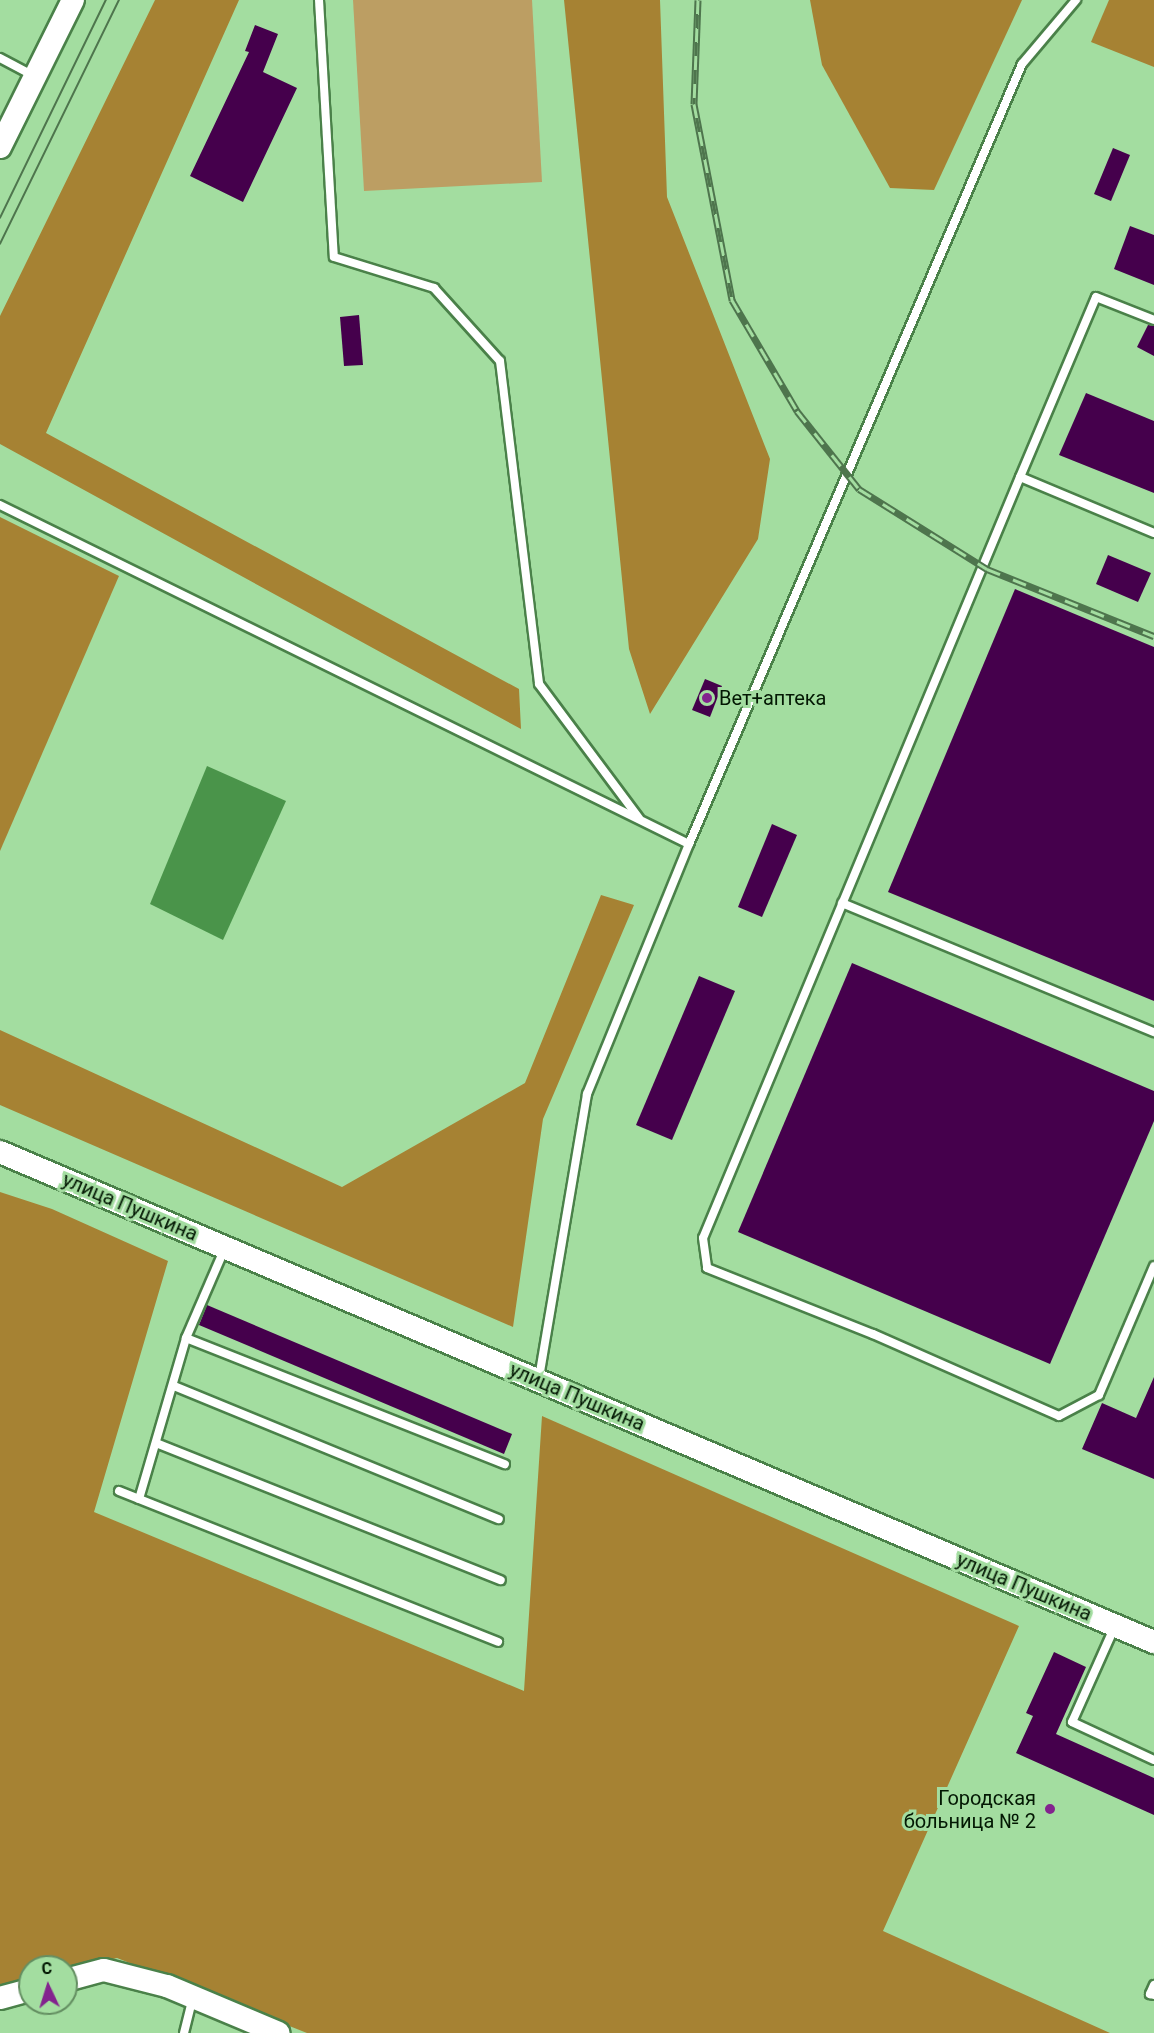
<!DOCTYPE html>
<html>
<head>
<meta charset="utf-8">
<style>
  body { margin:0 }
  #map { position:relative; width:1154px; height:2033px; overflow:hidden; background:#a3dda0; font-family:Roboto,sans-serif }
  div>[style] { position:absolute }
  .green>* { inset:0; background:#bc9e63 }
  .forest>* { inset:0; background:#a68233 }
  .water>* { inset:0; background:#4a944a }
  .building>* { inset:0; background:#45004c }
  .roads { filter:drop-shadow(2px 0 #4a8149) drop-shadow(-2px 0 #4a8149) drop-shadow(0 2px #4a8149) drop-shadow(0 -2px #4a8149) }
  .lane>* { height:8px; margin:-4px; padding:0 4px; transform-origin:4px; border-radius:4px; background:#fff }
  .secondary>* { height:22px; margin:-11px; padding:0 11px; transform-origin:11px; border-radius:11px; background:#fff }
  .tram>* { height:1.5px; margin:-0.75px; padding:0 0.75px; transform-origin:0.75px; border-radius:0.75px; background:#4e754d }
  .rail>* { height:7px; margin-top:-3.5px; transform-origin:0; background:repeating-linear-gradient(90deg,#a3dda0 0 14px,#4e754d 0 28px); box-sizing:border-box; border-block:2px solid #4e754d }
  .dots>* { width:16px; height:16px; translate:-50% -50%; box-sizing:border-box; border:3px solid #a3dda0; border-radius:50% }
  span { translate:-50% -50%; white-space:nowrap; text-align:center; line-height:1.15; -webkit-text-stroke:6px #a3dda0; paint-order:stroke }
  .poi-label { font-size:20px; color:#031803 }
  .left { translate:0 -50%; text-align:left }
  .right { translate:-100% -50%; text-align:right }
  .street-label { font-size:20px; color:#031803 }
  .north { position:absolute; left:18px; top:1955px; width:60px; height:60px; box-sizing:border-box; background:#a3dda0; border:2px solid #638e61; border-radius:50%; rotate:356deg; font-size:16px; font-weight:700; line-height:24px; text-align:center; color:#031803 }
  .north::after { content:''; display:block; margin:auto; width:21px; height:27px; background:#83238e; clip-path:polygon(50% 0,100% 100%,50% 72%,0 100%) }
</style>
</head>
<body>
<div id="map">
  <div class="green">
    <i style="clip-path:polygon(353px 0,532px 0,542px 182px,364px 191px)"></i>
  </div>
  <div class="forest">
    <i style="clip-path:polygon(155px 0,239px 0,46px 433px,519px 689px,521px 729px,0 444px,0 316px)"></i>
    <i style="clip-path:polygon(564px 0,660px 0,667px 197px,770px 459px,758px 539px,650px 714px,629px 649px)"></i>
    <i style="clip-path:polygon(810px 0,1022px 0,934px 190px,890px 188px,822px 65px)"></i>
    <i style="clip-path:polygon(1109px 0,1154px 0,1154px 67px,1091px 42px)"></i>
    <i style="clip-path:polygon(0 517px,119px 576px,0 851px)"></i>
    <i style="clip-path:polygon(601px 895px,634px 905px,543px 1119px,513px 1327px,0 1105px,0 1030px,342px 1187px,525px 1083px)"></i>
    <i style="clip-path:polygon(0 1192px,52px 1209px,168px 1261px,94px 1512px,524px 1691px,542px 1416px,1019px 1626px,883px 1931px,1110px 2033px,307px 2033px,117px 1958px,66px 1971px,66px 1967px,30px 1967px,30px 1980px,0 1988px)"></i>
  </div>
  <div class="water">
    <i style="clip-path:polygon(207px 766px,286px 801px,223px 940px,150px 904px)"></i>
  </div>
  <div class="building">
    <i style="clip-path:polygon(255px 25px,278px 34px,263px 72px,297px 88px,243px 202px,190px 176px,249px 52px,245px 51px)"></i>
    <i style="clip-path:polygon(1113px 148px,1130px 155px,1111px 201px,1094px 194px)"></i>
    <i style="clip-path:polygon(1130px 226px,1154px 235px,1154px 285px,1114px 269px)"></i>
    <i style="clip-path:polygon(359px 315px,363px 365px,344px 366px,340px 317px)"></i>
    <i style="clip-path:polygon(1148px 325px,1154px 326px,1154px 356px,1137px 347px)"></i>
    <i style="clip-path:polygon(1086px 393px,1154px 421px,1154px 493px,1059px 455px)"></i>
    <i style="clip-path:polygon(1108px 555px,1151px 573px,1138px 602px,1096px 584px)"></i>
    <i style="clip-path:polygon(1015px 589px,1154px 647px,1154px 1001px,888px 892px)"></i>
    <i style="clip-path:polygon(705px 679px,722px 686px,710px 717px,692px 710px)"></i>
    <i style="clip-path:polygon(772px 824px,797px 835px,762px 917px,738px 907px)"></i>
    <i style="clip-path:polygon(852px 963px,1154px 1091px,1154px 1121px,1050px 1364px,738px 1232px)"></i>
    <i style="clip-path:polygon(699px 976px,735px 991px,672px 1140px,636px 1125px)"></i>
    <i style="clip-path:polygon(207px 1305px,512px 1434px,504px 1454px,199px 1325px)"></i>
    <i style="clip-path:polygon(1154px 1377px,1154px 1479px,1082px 1449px,1102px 1403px,1136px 1418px)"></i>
    <i style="clip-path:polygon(1054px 1652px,1086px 1667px,1056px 1734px,1154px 1778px,1154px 1815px,1016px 1753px,1033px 1716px,1026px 1713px)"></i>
  </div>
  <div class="roads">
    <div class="lane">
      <i style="left:319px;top:0;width:257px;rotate:86.7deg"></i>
      <i style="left:334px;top:257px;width:105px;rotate:17.2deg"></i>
      <i style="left:434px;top:288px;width:98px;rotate:47.9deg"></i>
      <i style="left:500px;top:361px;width:325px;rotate:83.1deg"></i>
      <i style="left:539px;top:684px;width:167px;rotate:53.3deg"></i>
      <i style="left:0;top:58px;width:38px;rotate:28deg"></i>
      <i style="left:1020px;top:477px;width:195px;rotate:-67.1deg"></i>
      <i style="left:1096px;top:297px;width:62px;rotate:21.6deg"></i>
      <i style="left:0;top:505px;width:768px;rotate:26.2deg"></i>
      <i style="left:1154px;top:533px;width:145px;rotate:-157.3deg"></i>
      <i style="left:1020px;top:477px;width:824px;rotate:112.61deg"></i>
      <i style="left:703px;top:1238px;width:30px;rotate:82deg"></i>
      <i style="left:707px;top:1268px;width:179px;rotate:21.7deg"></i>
      <i style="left:873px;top:1334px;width:203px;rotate:23.8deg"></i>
      <i style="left:1059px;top:1416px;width:45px;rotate:-27.7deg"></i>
      <i style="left:1099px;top:1395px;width:140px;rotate:-66.9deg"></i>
      <i style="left:842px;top:903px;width:338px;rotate:22.5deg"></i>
      <i style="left:186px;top:1338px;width:343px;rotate:21.6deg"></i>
      <i style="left:539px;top:1378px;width:288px;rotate:-80.4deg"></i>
      <i style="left:587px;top:1094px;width:270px;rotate:-67.8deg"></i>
      <i style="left:689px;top:844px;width:848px;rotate:-66.88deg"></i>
      <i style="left:1022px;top:64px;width:84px;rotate:-49.8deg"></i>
      <i style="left:174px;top:1386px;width:351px;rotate:22.3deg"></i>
      <i style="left:156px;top:1443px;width:371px;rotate:21.7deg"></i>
      <i style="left:119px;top:1491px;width:408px;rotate:21.7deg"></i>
      <i style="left:139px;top:1499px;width:168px;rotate:-73.7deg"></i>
      <i style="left:186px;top:1338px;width:98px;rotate:-66.6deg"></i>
      <i style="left:1115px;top:1626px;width:105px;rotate:114.1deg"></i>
      <i style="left:1072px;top:1722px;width:90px;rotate:24.9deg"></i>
      <i style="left:1154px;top:1985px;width:10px;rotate:114deg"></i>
      <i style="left:1150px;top:1994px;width:4px;rotate:14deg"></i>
      <i style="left:184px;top:2033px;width:37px;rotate:-76deg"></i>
    </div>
    <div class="secondary">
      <i style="left:0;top:147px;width:164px;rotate:-63.6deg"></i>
      <i style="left:0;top:1152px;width:1254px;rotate:23.01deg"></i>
      <i style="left:66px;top:1980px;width:39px;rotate:-15deg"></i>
      <i style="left:104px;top:1970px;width:65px;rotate:14.3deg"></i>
      <i style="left:167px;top:1986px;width:121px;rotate:22.8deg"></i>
      <i style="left:0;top:1998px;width:31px;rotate:-15deg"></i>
    </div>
  </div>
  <div class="tram">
    <i style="left:0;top:218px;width:242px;rotate:-64.1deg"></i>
    <i style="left:0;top:244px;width:271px;rotate:-64deg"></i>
  </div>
  <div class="rail">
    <i style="left:698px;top:0;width:104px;rotate:92.2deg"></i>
    <i style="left:694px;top:104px;width:200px;rotate:79deg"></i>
    <i style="left:732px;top:300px;width:129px;rotate:59.6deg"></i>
    <i style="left:797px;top:411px;width:100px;rotate:51.5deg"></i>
    <i style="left:859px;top:489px;width:151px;rotate:32deg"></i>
    <i style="left:987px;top:569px;width:180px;rotate:21.9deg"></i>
  </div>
  <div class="dots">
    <i style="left:707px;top:698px;background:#83238e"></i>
    <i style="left:1050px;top:1809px;background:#83238e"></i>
  </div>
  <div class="poi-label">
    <span class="left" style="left:719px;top:698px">Вет+аптека</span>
    <span class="right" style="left:1036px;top:1810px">Городская<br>больница № 2</span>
  </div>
  <div class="street-label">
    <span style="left:130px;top:1207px;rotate:23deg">улица Пушкина</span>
    <span style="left:577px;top:1397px;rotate:23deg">улица Пушкина</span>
    <span style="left:1024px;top:1587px;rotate:23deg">улица Пушкина</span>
  </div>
  <div class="north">С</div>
</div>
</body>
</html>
